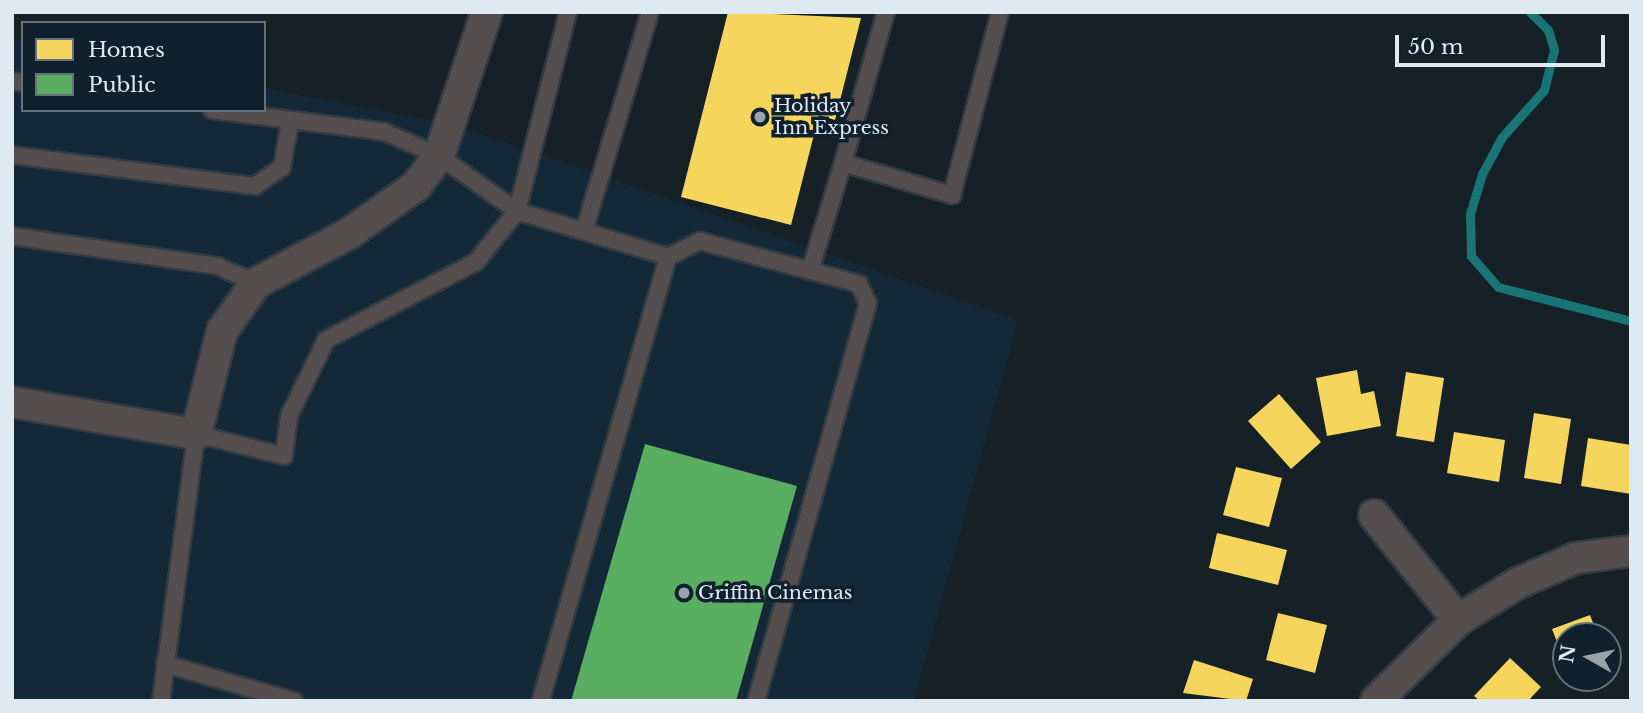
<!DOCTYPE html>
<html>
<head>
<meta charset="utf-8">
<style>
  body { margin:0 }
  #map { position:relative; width:1643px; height:713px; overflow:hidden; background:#162027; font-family:"Libre Baskerville",serif }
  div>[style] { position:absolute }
  .built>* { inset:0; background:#132937 }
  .homes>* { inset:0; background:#f6d55c }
  .public>* { inset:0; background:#5aae61 }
  .stream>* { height:9px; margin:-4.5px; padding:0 4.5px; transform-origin:4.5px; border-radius:4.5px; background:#197475 }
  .roads { filter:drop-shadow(2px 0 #343b42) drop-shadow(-2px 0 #343b42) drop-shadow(0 2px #343b42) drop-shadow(0 -2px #343b42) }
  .service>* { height:16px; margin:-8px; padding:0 8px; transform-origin:8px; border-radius:8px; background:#544e4f }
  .minor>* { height:30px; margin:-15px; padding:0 15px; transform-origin:15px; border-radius:15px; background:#544e4f }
  .dots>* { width:19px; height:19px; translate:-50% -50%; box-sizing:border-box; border:4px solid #10212d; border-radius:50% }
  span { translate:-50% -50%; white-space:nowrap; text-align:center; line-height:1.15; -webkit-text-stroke:7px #10212d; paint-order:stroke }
  .poi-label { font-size:19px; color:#dee9f1 }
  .left { translate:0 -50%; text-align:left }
  .frame { position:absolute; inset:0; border:14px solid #dee9f1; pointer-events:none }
  .legend { position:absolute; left:21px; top:21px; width:245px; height:91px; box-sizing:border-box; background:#10212d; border:2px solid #62717b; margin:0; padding:9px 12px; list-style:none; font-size:21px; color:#dee9f1 }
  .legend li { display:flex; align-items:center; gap:14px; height:35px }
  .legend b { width:35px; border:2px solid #62717b }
  .north { position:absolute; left:1552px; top:622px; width:70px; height:70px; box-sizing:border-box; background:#10212d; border:2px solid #62717b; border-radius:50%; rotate:279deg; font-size:19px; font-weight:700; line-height:28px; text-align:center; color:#dee9f1 }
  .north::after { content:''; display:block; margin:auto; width:24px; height:32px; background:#98a3aa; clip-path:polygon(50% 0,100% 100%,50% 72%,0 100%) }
  .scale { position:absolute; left:1395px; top:35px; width:210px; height:32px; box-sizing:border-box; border:4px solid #dee9f1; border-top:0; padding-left:9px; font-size:21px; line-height:24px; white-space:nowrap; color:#dee9f1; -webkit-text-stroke:5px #10212d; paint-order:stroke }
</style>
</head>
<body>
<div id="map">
  <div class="built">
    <i style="clip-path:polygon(12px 39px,23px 41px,23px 110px,264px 110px,264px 88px,455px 125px,1018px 320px,914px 701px,12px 701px)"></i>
  </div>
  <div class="homes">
    <i style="clip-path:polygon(728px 12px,861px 18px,835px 120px,819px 115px,791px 225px,681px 197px)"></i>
    <i style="clip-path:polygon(1357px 370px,1361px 394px,1374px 391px,1381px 426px,1327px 436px,1316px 378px)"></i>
    <i style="clip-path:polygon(1406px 372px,1444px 378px,1434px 442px,1396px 436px)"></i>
    <i style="clip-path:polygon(1279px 394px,1321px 442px,1291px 469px,1248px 421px)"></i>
    <i style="clip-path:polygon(1534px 413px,1571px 419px,1561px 484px,1524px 478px)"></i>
    <i style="clip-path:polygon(1454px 432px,1505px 440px,1499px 482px,1447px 473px)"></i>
    <i style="clip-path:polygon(1588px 438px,1631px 445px,1631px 494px,1581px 486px)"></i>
    <i style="clip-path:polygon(1236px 467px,1282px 478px,1269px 527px,1223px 515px)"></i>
    <i style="clip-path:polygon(1217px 533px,1287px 550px,1278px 585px,1209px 568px)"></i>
    <i style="clip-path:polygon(1278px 613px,1327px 625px,1315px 673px,1266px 660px)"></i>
    <i style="clip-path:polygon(1590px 615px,1598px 636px,1566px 636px,1566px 666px,1552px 629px)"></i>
    <i style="clip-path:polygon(1510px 658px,1541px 687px,1528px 701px,1480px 701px,1474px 696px)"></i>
    <i style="clip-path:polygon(1194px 660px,1253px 679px,1246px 701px,1183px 693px)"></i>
    <i style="clip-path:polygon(1570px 678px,1600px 678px,1574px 688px)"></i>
  </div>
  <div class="public">
    <i style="clip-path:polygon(645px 444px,797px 486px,736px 701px,571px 701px)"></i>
  </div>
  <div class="stream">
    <i style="left:1530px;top:12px;width:25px;rotate:45deg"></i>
    <i style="left:1548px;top:30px;width:21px;rotate:73deg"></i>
    <i style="left:1554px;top:50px;width:41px;rotate:104deg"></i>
    <i style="left:1544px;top:90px;width:63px;rotate:131.8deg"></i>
    <i style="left:1502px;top:137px;width:42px;rotate:118.4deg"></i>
    <i style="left:1482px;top:174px;width:42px;rotate:106.7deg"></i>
    <i style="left:1470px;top:214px;width:42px;rotate:88.6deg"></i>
    <i style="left:1471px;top:256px;width:41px;rotate:48.9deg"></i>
    <i style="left:1498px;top:287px;width:137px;rotate:14.3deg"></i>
  </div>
  <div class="roads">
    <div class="service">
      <i style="left:12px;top:81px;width:11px;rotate:10deg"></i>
      <i style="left:212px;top:110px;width:174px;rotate:7.2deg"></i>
      <i style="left:385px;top:132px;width:59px;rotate:24deg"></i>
      <i style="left:439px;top:156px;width:95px;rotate:35.2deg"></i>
      <i style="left:517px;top:211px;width:205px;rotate:-75.6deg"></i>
      <i style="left:12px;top:155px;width:245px;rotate:7.3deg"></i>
      <i style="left:255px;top:186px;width:33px;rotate:-35deg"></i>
      <i style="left:282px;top:167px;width:46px;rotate:-79.9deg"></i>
      <i style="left:843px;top:163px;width:157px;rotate:-74.1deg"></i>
      <i style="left:584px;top:231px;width:229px;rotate:-73.2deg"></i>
      <i style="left:12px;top:236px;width:207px;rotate:8.3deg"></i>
      <i style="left:217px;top:266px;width:43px;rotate:23.6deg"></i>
      <i style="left:668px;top:257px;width:36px;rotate:-27deg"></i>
      <i style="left:700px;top:241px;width:165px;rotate:15.1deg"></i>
      <i style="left:859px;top:284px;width:21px;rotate:65deg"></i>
      <i style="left:868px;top:303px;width:413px;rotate:105.7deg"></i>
      <i style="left:810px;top:271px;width:113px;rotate:-73deg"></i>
      <i style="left:843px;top:163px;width:114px;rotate:16.4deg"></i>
      <i style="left:952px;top:195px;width:189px;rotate:-75.3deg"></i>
      <i style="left:165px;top:664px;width:134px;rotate:16deg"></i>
      <i style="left:161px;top:701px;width:269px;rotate:-82.5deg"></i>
      <i style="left:196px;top:434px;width:91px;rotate:14deg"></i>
      <i style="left:284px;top:456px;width:40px;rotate:-82.9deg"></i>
      <i style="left:289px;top:416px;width:85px;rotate:-64deg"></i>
      <i style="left:326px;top:340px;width:169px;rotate:-27.5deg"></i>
      <i style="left:476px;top:262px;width:65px;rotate:-51.2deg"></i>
      <i style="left:517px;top:211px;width:158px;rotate:16.9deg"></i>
      <i style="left:668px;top:257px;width:462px;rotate:106deg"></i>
    </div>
    <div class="minor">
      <i style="left:12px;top:402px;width:187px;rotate:9.9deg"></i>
      <i style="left:196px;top:434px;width:106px;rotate:-75.8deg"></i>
      <i style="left:222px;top:331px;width:59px;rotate:-54.7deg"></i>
      <i style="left:256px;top:283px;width:106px;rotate:-28deg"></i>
      <i style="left:350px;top:233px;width:81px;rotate:-35.5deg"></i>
      <i style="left:416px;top:186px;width:38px;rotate:-53deg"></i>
      <i style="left:439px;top:156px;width:152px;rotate:-71.6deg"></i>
      <i style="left:1374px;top:515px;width:134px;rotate:51.3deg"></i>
      <i style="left:1376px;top:701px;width:115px;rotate:-44.6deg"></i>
      <i style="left:1458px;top:620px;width:70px;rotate:-31.7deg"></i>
      <i style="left:1518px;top:583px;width:63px;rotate:-23.3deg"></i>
      <i style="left:1576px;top:558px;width:55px;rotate:-7.3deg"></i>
    </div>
  </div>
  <div class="dots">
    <i style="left:760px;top:117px;background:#98a3aa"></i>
    <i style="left:684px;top:593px;background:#98a3aa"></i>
  </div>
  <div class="poi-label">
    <span class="left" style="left:774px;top:117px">Holiday<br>Inn Express</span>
    <span class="left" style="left:698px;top:593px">Griffin Cinemas</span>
  </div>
  <div class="frame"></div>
  <ul class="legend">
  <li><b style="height:19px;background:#f6d55c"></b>Homes</li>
  <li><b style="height:19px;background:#5aae61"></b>Public</li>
  </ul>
  <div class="north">N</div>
  <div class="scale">50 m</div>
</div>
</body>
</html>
